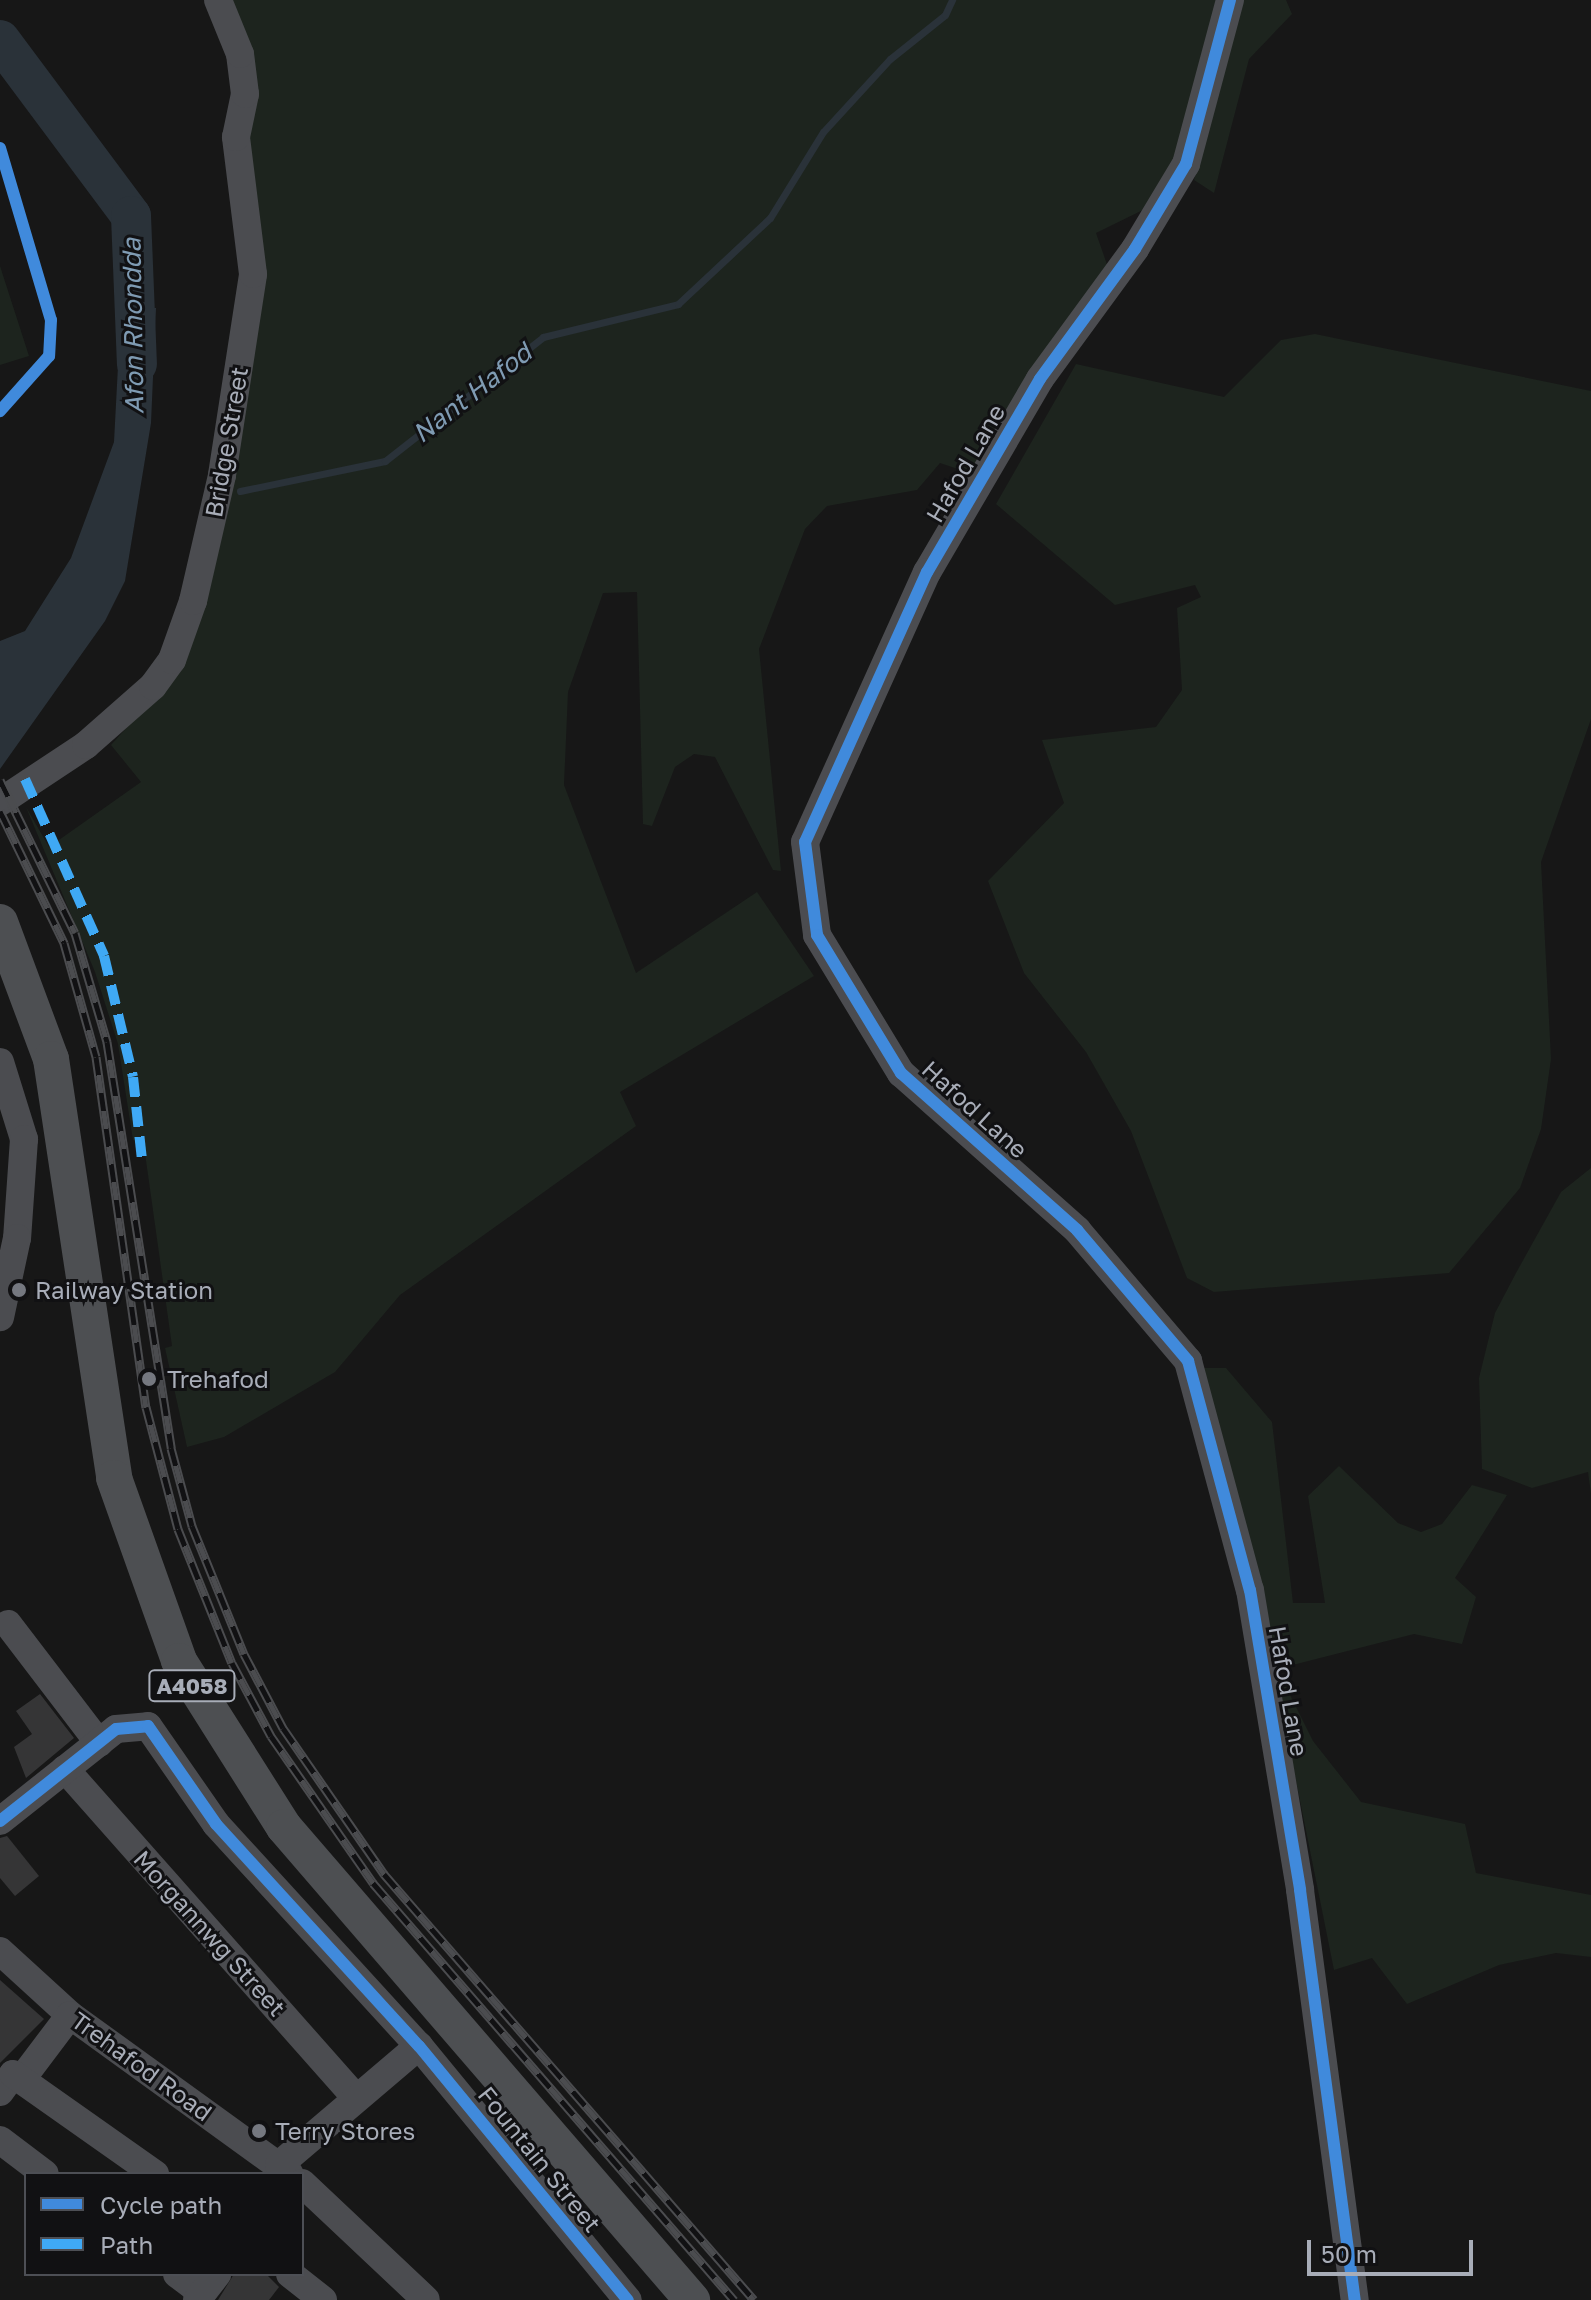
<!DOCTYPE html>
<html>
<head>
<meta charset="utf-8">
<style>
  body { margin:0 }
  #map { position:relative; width:1591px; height:2300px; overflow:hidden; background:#171717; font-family:"Golos Text",sans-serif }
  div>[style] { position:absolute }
  .green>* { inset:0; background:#1d241e }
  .water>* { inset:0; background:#2a3239 }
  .stream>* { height:7px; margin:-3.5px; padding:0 3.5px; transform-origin:3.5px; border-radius:3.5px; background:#2a3239 }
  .river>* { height:40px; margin:-20px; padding:0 20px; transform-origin:20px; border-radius:20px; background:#2a3239 }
  .building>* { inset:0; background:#353536 }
  .minor>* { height:28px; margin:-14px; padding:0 14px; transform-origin:14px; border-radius:14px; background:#4b4c50 }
  .major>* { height:36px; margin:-18px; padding:0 18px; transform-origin:18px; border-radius:18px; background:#4d4f52 }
  .rail>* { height:9px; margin-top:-4.5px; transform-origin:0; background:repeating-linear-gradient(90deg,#111113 0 18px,#4b4c4f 0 36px); box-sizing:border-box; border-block:2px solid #4b4c4f }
  .quiet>* { height:10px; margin-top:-5px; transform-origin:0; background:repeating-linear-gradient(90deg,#3fa9f5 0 20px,transparent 0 30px) }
  .cycleway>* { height:12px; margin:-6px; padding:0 6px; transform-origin:6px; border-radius:6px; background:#408adc }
  .dots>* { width:22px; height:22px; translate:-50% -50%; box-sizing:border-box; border:4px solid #111113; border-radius:50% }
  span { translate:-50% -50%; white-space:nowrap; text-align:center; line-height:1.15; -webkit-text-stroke:6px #111113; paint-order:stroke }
  .shield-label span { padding:2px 6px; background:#111113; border:2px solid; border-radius:6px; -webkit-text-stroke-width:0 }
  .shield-label { font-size:22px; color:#a8adb8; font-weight:700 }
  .street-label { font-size:24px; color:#a8adb8 }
  .poi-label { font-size:24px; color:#a8adb8 }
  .left { translate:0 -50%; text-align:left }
  .water-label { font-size:26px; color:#7f9bb3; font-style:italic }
  .legend { position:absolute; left:24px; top:2172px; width:280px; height:104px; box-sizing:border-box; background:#111113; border:2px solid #4d4f55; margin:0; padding:10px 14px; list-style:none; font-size:24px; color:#a8adb8 }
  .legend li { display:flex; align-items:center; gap:16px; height:40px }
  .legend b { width:40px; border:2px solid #4d4f55 }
  .scale { position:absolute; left:1307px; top:2240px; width:166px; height:36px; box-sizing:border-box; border:4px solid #a8adb8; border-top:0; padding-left:10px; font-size:24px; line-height:28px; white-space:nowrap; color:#a8adb8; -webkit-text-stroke:6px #111113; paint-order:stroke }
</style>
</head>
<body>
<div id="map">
  <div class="green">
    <i style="clip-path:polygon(228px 0,1225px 0,1194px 121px,1147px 208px,1096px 233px,1110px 273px,970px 473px,940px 463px,917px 490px,827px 506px,805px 529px,759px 649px,781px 871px,773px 870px,715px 757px,694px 754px,675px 767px,652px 826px,643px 824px,637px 592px,603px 593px,568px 692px,564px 785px,636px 973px,757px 892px,814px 976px,620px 1092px,636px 1126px,400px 1295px,335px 1372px,224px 1437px,187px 1447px,165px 1348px,172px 1346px,143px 1139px,133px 1140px,118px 1044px,95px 972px,26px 807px,49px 847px,141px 782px,111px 745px,164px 686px,255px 308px)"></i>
    <i style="clip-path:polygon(1237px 0,1286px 0,1292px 14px,1249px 59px,1214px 193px,1194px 180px)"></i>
    <i style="clip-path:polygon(0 266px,29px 356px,0 365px)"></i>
    <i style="clip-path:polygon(1315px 334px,1591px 391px,1591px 719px,1541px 862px,1551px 1059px,1541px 1129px,1520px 1188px,1449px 1273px,1214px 1292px,1187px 1278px,1131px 1131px,1086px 1052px,1024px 973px,988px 881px,1064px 803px,1042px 740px,1156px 727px,1182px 690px,1177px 608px,1201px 597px,1195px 585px,1115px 605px,996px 504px,1076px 364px,1224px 397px,1281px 340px)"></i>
    <i style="clip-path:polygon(1591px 1168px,1591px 1494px,1588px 1472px,1532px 1488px,1482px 1469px,1479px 1378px,1495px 1313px,1516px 1273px,1561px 1192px)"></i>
    <i style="clip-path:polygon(1197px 1368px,1226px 1368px,1272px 1422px,1293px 1603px,1325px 1603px,1308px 1496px,1339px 1466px,1398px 1523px,1421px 1532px,1442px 1524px,1472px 1485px,1507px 1495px,1455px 1578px,1476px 1597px,1462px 1644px,1414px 1634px,1277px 1669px,1313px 1741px,1361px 1802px,1465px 1824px,1476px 1873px,1591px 1895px,1591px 1957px,1556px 1953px,1499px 1965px,1407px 2004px,1372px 1958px,1334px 1970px,1283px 1716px)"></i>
  </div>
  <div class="water">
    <i style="clip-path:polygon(156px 308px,151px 423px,125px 581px,105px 621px,0 769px,0 641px,25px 631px,71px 558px,114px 442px,121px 309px)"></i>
  </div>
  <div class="stream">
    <i style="left:240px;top:491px;width:148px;rotate:-11.7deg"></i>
    <i style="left:385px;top:461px;width:201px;rotate:-38.1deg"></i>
    <i style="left:543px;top:337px;width:139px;rotate:-13.7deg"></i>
    <i style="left:678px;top:304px;width:126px;rotate:-43.1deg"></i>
    <i style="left:770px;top:218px;width:101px;rotate:-58.4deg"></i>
    <i style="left:823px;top:132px;width:99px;rotate:-47.5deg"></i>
    <i style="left:890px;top:59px;width:70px;rotate:-38.7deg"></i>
    <i style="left:945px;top:15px;width:17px;rotate:-65deg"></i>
  </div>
  <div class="river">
    <i style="left:0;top:40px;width:219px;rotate:53.3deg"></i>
    <i style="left:131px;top:216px;width:148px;rotate:87.7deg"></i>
  </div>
  <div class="building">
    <i style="clip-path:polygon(40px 1694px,74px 1738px,26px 1778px,14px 1747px,32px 1734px,16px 1711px)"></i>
    <i style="clip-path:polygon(7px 1836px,39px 1876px,15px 1896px,0 1878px,0 1838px)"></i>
    <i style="clip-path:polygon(0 1980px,44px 2019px,0 2063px)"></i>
    <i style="clip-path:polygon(234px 2274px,266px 2274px,279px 2287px,269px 2300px,218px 2300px)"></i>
  </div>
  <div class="minor">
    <i style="left:1230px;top:0;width:170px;rotate:105deg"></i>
    <i style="left:1186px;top:164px;width:99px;rotate:121deg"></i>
    <i style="left:1135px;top:249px;width:161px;rotate:126.2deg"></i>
    <i style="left:1040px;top:379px;width:224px;rotate:120.3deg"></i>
    <i style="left:927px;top:572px;width:296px;rotate:114.3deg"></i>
    <i style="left:805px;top:842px;width:94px;rotate:82.6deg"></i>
    <i style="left:817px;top:935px;width:162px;rotate:58.7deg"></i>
    <i style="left:901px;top:1073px;width:236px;rotate:41.7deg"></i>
    <i style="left:1077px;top:1230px;width:172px;rotate:49.7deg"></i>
    <i style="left:1188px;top:1361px;width:237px;rotate:74.9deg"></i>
    <i style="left:1250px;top:1590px;width:304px;rotate:80.5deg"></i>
    <i style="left:1300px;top:1890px;width:414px;rotate:82.4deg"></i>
    <i style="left:0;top:802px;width:103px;rotate:-33.5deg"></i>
    <i style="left:86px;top:745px;width:89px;rotate:-41.4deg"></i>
    <i style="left:153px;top:686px;width:32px;rotate:-54deg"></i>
    <i style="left:172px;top:660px;width:63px;rotate:-70.4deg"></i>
    <i style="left:193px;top:601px;width:129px;rotate:-77deg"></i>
    <i style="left:222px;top:475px;width:203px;rotate:-81.2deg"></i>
    <i style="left:253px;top:274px;width:138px;rotate:-97.1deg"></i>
    <i style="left:236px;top:137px;width:44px;rotate:-78.2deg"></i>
    <i style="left:245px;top:94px;width:40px;rotate:-97.1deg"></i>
    <i style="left:240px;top:54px;width:58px;rotate:-112.2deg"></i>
    <i style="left:0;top:1062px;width:81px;rotate:72.7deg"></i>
    <i style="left:24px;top:1139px;width:99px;rotate:94deg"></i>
    <i style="left:17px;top:1238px;width:81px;rotate:102.1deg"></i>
    <i style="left:8px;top:1624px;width:150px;rotate:52.6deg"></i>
    <i style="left:65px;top:1769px;width:438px;rotate:48.5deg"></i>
    <i style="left:0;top:1821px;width:148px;rotate:-38.4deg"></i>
    <i style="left:116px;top:1729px;width:32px;rotate:-5deg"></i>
    <i style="left:148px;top:1726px;width:119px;rotate:55.2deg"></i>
    <i style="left:216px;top:1824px;width:301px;rotate:47.6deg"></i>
    <i style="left:419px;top:2046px;width:329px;rotate:50.6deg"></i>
    <i style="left:0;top:1951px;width:95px;rotate:42.4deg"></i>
    <i style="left:70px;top:2015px;width:271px;rotate:35.9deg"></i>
    <i style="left:21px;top:2080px;width:81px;rotate:-53deg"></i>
    <i style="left:0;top:2092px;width:22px;rotate:-54deg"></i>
    <i style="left:13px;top:2074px;width:174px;rotate:35.2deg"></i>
    <i style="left:0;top:2140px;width:56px;rotate:37.1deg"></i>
    <i style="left:279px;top:2165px;width:184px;rotate:-40.4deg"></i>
    <i style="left:302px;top:2183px;width:170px;rotate:43.3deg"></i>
    <i style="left:177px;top:2274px;width:31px;rotate:37deg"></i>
    <i style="left:290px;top:2274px;width:42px;rotate:38.2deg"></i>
    <i style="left:197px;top:2300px;width:33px;rotate:-52deg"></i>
  </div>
  <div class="major">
    <i style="left:0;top:922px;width:146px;rotate:69.6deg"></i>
    <i style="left:51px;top:1059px;width:424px;rotate:81.4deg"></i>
    <i style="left:114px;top:1478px;width:194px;rotate:70.4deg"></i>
    <i style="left:179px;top:1661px;width:196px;rotate:57.7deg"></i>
    <i style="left:284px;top:1827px;width:625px;rotate:49.22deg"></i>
  </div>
  <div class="rail">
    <i style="left:0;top:780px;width:170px;rotate:63.9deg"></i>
    <i style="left:75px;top:933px;width:114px;rotate:73.6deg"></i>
    <i style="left:107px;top:1042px;width:411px;rotate:81deg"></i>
    <i style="left:171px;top:1448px;width:81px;rotate:74.9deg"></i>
    <i style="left:192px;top:1526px;width:138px;rotate:67.9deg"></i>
    <i style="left:244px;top:1654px;width:84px;rotate:62.2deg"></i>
    <i style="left:283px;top:1728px;width:178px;rotate:55.3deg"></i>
    <i style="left:384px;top:1874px;width:564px;rotate:49.02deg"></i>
    <i style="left:0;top:811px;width:147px;rotate:64.1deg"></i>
    <i style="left:64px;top:943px;width:118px;rotate:74.3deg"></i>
    <i style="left:96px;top:1057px;width:354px;rotate:81.9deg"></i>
    <i style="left:146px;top:1407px;width:126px;rotate:75.3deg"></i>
    <i style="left:178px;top:1529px;width:144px;rotate:68.1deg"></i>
    <i style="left:232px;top:1663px;width:83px;rotate:61.9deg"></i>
    <i style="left:271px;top:1736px;width:179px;rotate:55.2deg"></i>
    <i style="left:373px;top:1883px;width:552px;rotate:49.12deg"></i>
  </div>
  <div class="quiet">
    <i style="left:25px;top:779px;width:194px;rotate:65.9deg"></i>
    <i style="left:104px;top:956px;width:124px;rotate:76.5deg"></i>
    <i style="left:133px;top:1077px;width:83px;rotate:83.8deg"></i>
  </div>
  <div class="cycleway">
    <i style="left:1230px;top:0;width:170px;rotate:105deg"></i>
    <i style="left:1186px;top:164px;width:99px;rotate:121deg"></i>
    <i style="left:1135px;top:249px;width:161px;rotate:126.2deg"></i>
    <i style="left:1040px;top:379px;width:224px;rotate:120.3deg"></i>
    <i style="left:927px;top:572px;width:296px;rotate:114.3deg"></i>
    <i style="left:805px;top:842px;width:94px;rotate:82.6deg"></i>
    <i style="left:817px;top:935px;width:162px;rotate:58.7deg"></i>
    <i style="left:901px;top:1073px;width:236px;rotate:41.7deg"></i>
    <i style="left:1077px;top:1230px;width:172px;rotate:49.7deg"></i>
    <i style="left:1188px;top:1361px;width:237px;rotate:74.9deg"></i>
    <i style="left:1250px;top:1590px;width:304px;rotate:80.5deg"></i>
    <i style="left:1300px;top:1890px;width:414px;rotate:82.4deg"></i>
    <i style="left:0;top:148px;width:179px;rotate:73.5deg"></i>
    <i style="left:51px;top:320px;width:36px;rotate:93deg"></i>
    <i style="left:49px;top:356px;width:74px;rotate:131.7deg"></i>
    <i style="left:0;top:1821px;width:148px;rotate:-38.4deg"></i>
    <i style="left:116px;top:1729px;width:32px;rotate:-5deg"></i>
    <i style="left:148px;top:1726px;width:119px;rotate:55.2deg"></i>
    <i style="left:216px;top:1824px;width:301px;rotate:47.6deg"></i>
    <i style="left:419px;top:2046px;width:329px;rotate:50.6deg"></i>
  </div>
  <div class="dots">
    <i style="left:19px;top:1290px;background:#757880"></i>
    <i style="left:149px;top:1379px;background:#757880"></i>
    <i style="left:259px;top:2131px;background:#757880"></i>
  </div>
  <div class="shield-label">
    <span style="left:192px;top:1686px">A4058</span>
  </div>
  <div class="street-label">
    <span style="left:226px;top:442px;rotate:-80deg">Bridge Street</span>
    <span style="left:965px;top:463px;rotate:-60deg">Hafod Lane</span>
    <span style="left:975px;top:1109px;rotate:42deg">Hafod Lane</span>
    <span style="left:1289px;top:1691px;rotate:80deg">Hafod Lane</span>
    <span style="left:210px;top:1933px;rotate:48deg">Morgannwg Street</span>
    <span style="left:142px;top:2066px;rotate:36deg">Trehafod Road</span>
    <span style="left:540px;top:2159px;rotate:51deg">Fountain Street</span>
  </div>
  <div class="poi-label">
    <span class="left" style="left:35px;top:1290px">Railway Station</span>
    <span class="left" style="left:167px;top:1379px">Trehafod</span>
    <span class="left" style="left:275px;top:2131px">Terry Stores</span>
  </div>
  <div class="water-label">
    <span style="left:133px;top:326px;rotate:-91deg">Afon Rhondda</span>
    <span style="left:472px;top:393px;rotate:-38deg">Nant Hafod</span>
  </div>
  <ul class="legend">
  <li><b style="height:10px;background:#408adc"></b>Cycle path</li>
  <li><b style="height:10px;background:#3fa9f5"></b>Path</li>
  </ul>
  <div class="scale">50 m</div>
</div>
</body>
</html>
